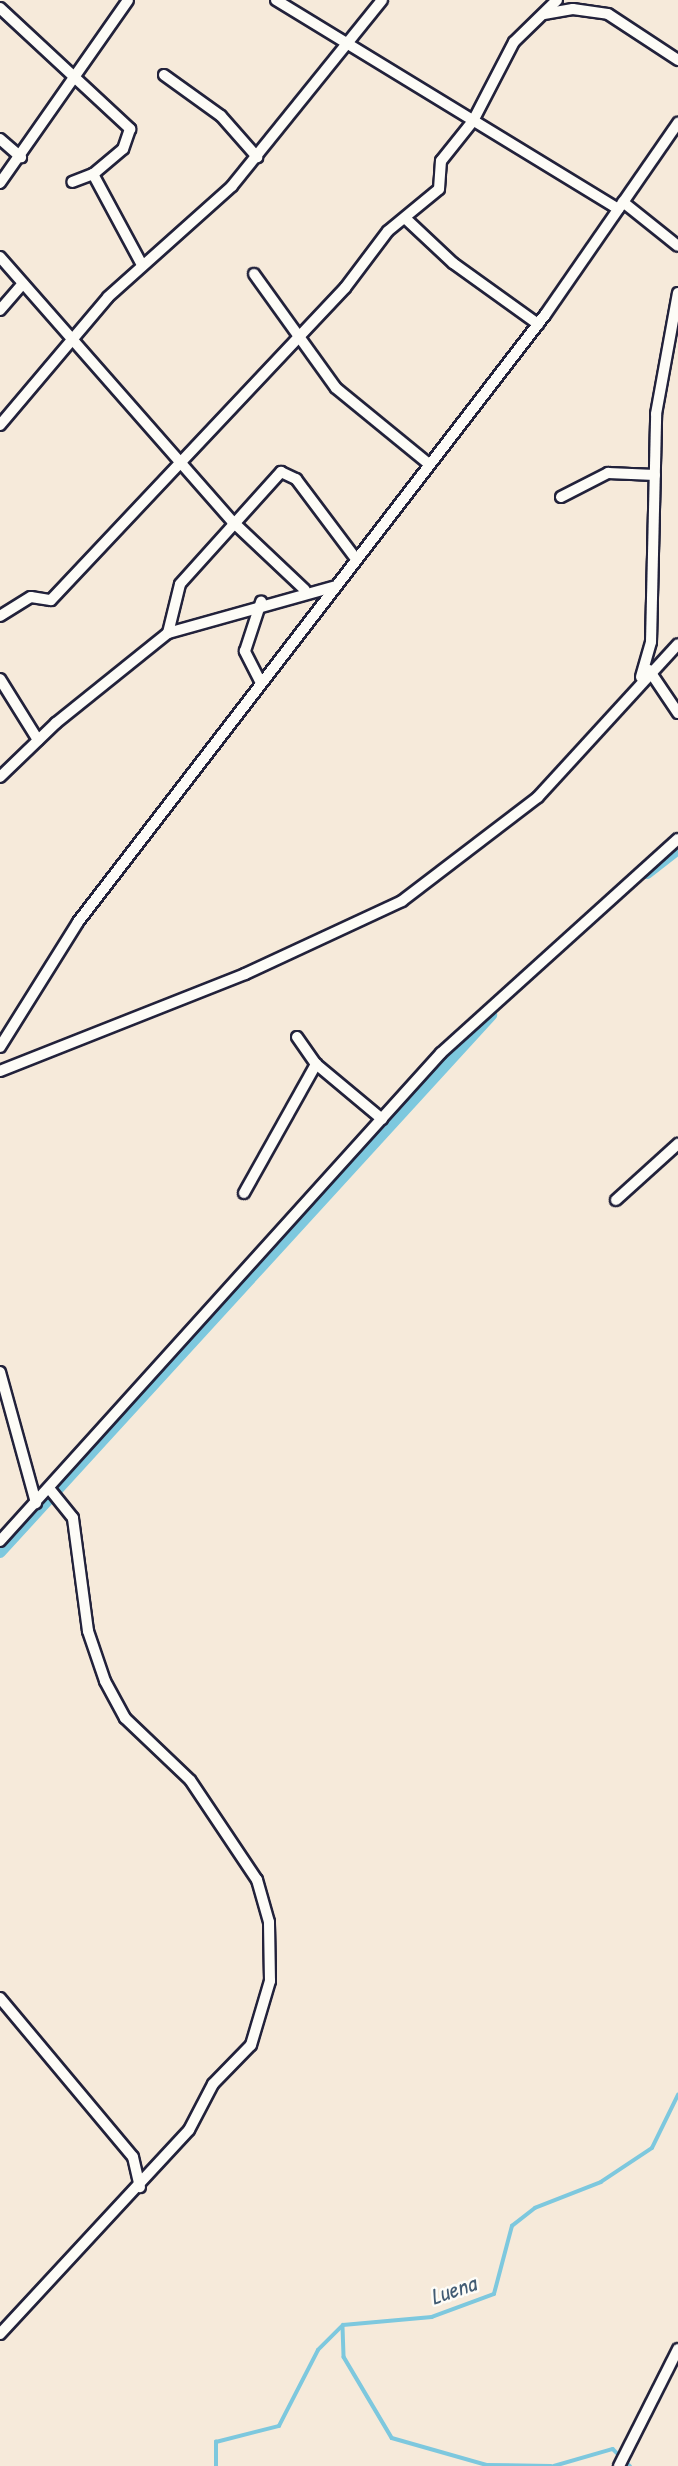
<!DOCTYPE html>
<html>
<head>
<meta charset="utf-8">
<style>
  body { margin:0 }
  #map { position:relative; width:678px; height:2466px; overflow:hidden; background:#f6eada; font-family:"Patrick Hand",sans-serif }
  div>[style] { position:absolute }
  .stream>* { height:3.5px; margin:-1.75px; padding:0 1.75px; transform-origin:1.75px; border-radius:1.75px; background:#7dc8de }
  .canal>* { height:12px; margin:-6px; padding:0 6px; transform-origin:6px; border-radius:6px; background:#7dc8de }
  .roads { filter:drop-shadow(2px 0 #22223b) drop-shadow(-2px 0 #22223b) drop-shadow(0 2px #22223b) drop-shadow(0 -2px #22223b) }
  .street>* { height:10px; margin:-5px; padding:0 5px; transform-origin:5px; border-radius:5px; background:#fdfcf7 }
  span { translate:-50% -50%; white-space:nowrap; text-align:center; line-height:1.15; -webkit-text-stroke:5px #fdfcf7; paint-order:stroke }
  .water-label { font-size:23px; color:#425c74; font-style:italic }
</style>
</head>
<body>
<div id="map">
  <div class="stream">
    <i style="left:343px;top:2327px;width:30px;rotate:88deg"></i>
    <i style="left:344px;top:2357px;width:94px;rotate:59.3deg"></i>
    <i style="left:392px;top:2438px;width:99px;rotate:15.9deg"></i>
    <i style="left:487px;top:2465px;width:64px;rotate:0.9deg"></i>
    <i style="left:216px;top:2466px;width:24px;rotate:-90deg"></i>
    <i style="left:216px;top:2442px;width:65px;rotate:-14.3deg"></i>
    <i style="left:279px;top:2426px;width:85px;rotate:-62.8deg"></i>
    <i style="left:318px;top:2350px;width:35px;rotate:-45deg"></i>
    <i style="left:343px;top:2325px;width:89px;rotate:-5.1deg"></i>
    <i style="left:432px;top:2317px;width:66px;rotate:-20.4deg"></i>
    <i style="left:494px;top:2294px;width:70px;rotate:-75.2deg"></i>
    <i style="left:512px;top:2226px;width:29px;rotate:-38deg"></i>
    <i style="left:535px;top:2208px;width:71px;rotate:-21.5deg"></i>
    <i style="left:601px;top:2182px;width:61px;rotate:-33.7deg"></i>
    <i style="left:652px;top:2148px;width:59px;rotate:-63.9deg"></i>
    <i style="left:554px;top:2466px;width:61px;rotate:-16.1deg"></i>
    <i style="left:613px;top:2449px;width:24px;rotate:45deg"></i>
  </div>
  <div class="canal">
    <i style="left:647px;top:873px;width:39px;rotate:-38deg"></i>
    <i style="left:0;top:1552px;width:728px;rotate:-47.56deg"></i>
  </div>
  <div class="roads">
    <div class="street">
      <i style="left:276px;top:0;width:401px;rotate:31.4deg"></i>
      <i style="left:0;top:8px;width:178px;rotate:42.9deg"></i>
      <i style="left:130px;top:129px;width:21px;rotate:109deg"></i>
      <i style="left:123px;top:149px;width:39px;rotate:140deg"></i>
      <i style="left:93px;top:174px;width:22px;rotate:159deg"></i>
      <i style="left:544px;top:14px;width:29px;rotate:-10deg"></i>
      <i style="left:573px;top:9px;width:35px;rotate:8deg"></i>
      <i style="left:608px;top:14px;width:84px;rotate:33.3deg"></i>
      <i style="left:164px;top:75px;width:70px;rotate:35.7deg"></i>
      <i style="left:221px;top:116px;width:55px;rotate:48.7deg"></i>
      <i style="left:0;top:139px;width:28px;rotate:41deg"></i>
      <i style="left:93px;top:174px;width:103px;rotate:61.7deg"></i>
      <i style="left:0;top:183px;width:223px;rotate:-55deg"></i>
      <i style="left:623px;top:202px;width:70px;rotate:38.7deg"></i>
      <i style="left:405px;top:218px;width:66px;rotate:43.2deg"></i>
      <i style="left:453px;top:263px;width:105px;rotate:35.7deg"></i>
      <i style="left:0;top:257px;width:351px;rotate:48.7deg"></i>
      <i style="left:232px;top:521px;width:100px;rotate:43.4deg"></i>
      <i style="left:254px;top:274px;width:140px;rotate:54.3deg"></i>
      <i style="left:336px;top:388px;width:120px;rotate:39.3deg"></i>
      <i style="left:0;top:310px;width:35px;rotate:-49deg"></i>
      <i style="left:0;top:425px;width:167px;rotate:-49.8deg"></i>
      <i style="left:108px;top:297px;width:166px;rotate:-41.8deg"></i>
      <i style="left:232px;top:186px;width:239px;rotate:-51.1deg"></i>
      <i style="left:561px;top:497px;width:53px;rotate:-27.1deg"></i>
      <i style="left:608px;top:473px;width:47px;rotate:2.4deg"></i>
      <i style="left:0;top:616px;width:36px;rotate:-32deg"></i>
      <i style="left:31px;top:597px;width:20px;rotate:9deg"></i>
      <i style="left:51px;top:600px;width:429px;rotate:-46.7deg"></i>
      <i style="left:345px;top:288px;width:71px;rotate:-53deg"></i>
      <i style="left:388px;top:231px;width:66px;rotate:-39.5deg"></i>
      <i style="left:439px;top:189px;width:28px;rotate:-86deg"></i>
      <i style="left:441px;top:161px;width:51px;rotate:-51.3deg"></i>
      <i style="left:473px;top:121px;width:89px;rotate:-62.6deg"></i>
      <i style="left:514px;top:42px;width:60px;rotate:-44.3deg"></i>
      <i style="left:168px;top:633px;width:50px;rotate:-76.2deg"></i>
      <i style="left:180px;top:584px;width:151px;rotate:-48deg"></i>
      <i style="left:281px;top:472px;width:17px;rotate:25deg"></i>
      <i style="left:296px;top:479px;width:100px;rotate:53.1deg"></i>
      <i style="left:649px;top:670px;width:52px;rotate:56deg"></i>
      <i style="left:641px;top:677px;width:36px;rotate:-74deg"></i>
      <i style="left:651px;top:642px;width:228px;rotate:-88.7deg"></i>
      <i style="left:656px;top:414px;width:123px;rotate:-79.7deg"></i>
      <i style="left:0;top:679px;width:72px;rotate:58.1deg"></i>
      <i style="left:261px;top:683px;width:36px;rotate:-117deg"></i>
      <i style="left:245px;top:651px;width:52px;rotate:-71.9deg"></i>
      <i style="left:0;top:777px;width:78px;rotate:-44deg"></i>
      <i style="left:56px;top:723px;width:144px;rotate:-38.8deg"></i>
      <i style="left:168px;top:633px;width:174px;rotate:-15.6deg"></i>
      <i style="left:297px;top:1037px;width:33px;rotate:55deg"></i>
      <i style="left:316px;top:1064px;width:86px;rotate:39.8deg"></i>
      <i style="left:0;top:1047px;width:147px;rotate:-58deg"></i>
      <i style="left:78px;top:922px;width:766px;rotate:-52.43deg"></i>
      <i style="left:545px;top:315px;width:234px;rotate:-55.3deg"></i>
      <i style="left:0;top:1071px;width:264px;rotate:-21.6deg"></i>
      <i style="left:245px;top:974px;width:173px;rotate:-24.9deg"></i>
      <i style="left:402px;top:901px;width:171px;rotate:-37.4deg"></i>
      <i style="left:538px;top:797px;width:207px;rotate:-47.5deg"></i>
      <i style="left:244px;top:1193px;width:148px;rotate:-60.8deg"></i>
      <i style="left:616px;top:1200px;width:84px;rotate:-42.1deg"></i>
      <i style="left:0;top:1372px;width:136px;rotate:74.6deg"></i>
      <i style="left:0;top:1541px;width:658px;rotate:-47.9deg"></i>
      <i style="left:441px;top:1053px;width:319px;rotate:-42.1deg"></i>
      <i style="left:0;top:1998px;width:207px;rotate:50.1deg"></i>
      <i style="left:133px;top:2157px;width:31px;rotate:77deg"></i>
      <i style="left:0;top:2334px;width:278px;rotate:-47.2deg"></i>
      <i style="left:189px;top:2130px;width:52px;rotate:-62.4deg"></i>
      <i style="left:213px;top:2084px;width:54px;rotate:-45.7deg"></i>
      <i style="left:251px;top:2045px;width:67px;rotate:-73.5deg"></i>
      <i style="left:270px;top:1981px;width:59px;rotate:-91deg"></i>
      <i style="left:269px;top:1922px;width:44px;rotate:-105.9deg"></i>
      <i style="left:257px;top:1880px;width:120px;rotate:-123.8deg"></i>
      <i style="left:190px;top:1780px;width:90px;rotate:-136.4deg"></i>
      <i style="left:125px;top:1718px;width:42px;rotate:-118.4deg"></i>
      <i style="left:105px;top:1681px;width:53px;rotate:-108.8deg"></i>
      <i style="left:88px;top:1631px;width:114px;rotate:-97.6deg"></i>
      <i style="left:73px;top:1518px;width:38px;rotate:-129deg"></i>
      <i style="left:619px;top:2466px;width:131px;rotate:-63.2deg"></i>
    </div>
  </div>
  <div class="water-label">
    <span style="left:453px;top:2290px;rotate:-19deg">Luena</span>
  </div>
</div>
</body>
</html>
